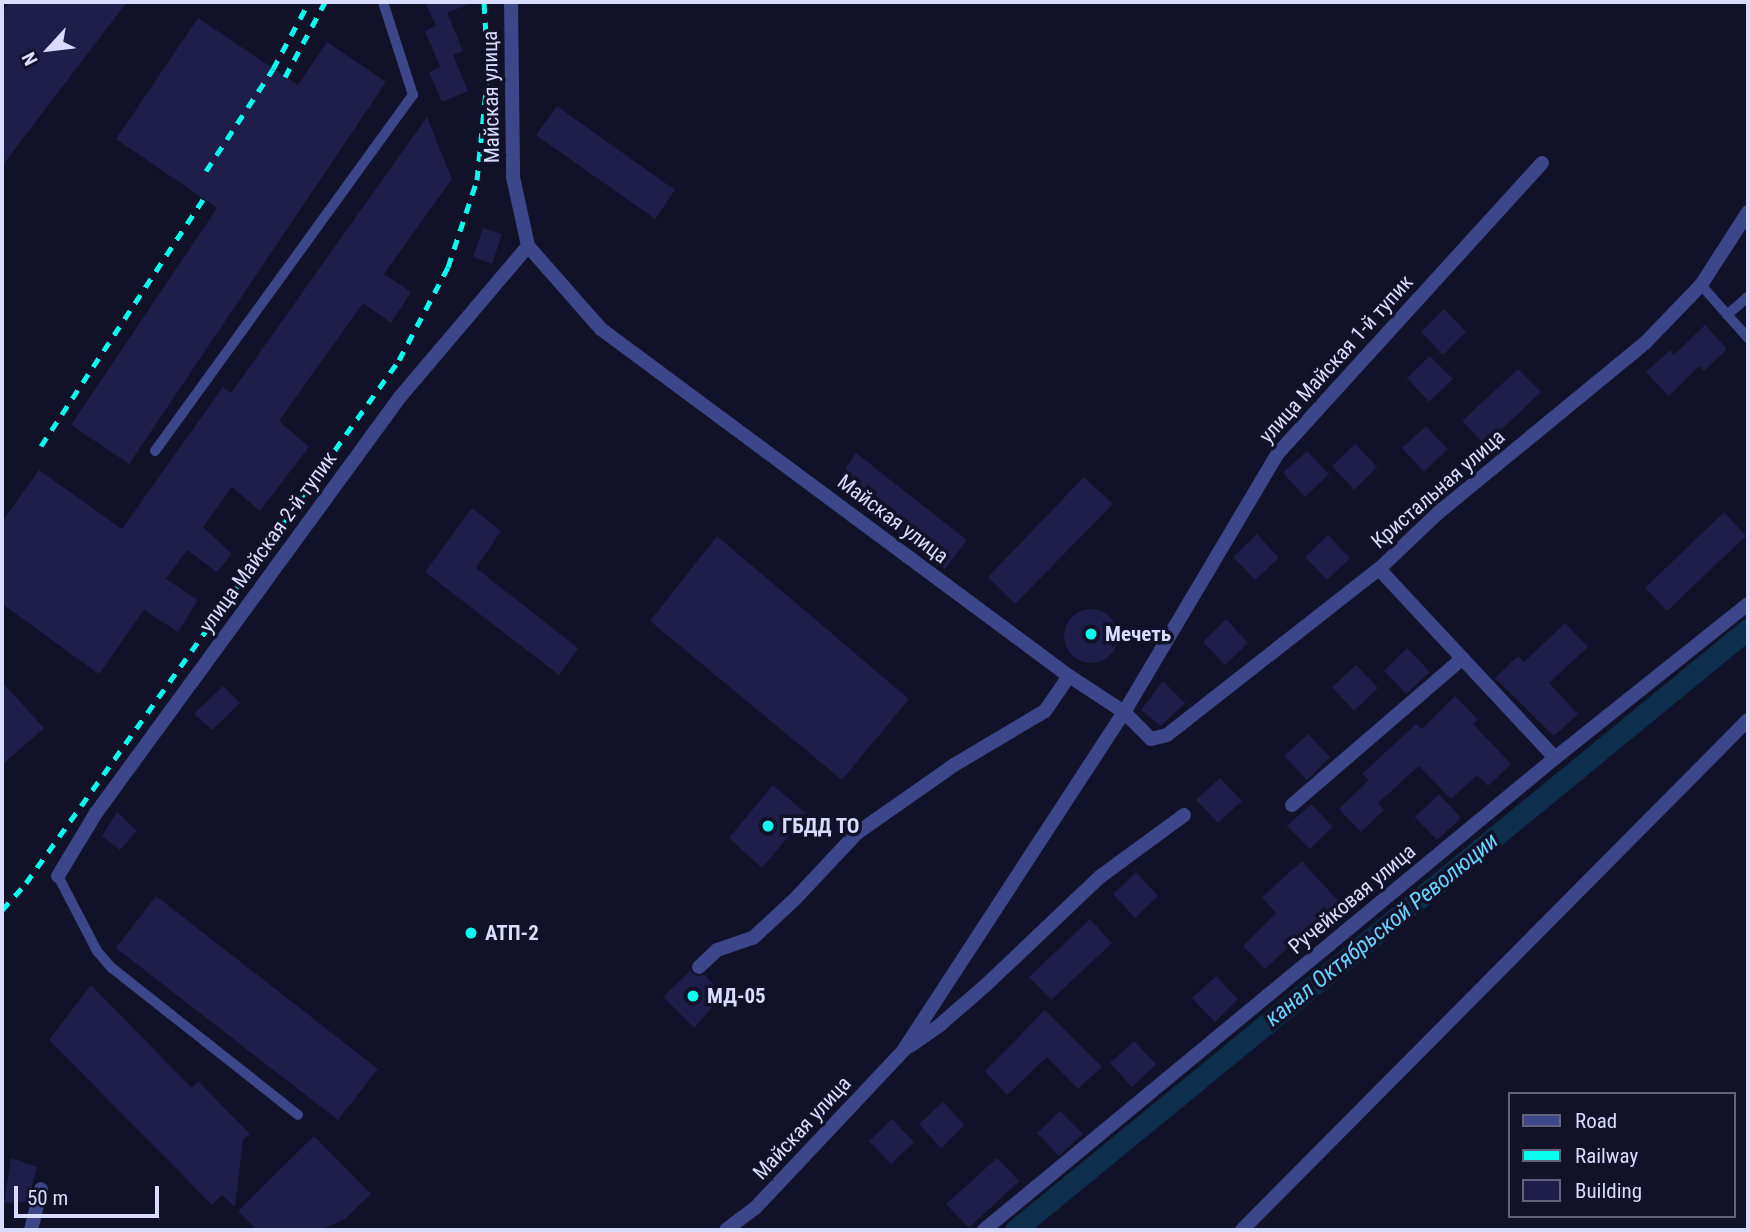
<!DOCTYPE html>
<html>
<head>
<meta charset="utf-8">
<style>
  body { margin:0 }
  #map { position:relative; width:1750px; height:1232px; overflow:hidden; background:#111129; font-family:"Roboto Condensed",sans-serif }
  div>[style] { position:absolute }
  .canal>* { height:21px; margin:-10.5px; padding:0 10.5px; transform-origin:10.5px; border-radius:10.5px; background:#0d2e4c }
  .building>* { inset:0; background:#1f1d4a }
  .round { border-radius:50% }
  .lane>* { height:10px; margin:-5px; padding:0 5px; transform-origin:5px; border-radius:5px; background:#3c4688 }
  .street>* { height:14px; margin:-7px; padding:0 7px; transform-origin:7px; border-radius:7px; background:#3c4688 }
  .rail>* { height:5px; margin-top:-2.5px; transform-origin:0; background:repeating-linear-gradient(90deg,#07fded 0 10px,transparent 0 19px) }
  .dots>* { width:19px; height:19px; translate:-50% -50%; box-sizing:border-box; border:4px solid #111129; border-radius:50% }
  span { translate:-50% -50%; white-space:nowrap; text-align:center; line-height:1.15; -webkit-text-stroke:7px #111129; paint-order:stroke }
  .street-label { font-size:21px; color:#d9dbff }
  .poi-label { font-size:21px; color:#d9dbff; font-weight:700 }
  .left { translate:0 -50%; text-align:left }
  .water-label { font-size:23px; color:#68d1fe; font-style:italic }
  .frame { position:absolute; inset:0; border:4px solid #d9dbff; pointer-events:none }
  .legend { position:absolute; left:1508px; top:1092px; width:228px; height:126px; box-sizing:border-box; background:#111129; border:2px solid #61627f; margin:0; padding:9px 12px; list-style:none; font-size:21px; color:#d9dbff }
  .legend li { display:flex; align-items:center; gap:14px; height:35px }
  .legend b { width:35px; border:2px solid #61627f }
  .north { position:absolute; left:14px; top:14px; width:70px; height:70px; -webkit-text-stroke:5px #111129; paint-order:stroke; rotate:243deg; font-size:19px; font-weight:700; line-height:28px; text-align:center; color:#d9dbff }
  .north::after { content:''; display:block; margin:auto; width:24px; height:32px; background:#d9dbff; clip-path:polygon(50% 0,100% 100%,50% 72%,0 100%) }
  .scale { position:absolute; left:14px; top:1186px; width:145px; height:32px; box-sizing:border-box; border:4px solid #d9dbff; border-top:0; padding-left:9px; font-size:21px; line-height:24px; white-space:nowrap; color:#d9dbff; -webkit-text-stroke:5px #111129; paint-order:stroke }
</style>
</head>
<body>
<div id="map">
  <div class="canal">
    <i style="left:1015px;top:1230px;width:948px;rotate:-39.35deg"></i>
  </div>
  <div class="building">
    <i style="clip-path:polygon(9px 2px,127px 2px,2px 166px,2px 12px)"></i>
    <i style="clip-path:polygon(425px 2px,474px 2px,447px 13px,463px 51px,453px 55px,468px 91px,442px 102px,429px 72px,440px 67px,425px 31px,436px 26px)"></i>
    <i style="clip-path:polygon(198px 18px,298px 85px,327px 42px,386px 82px,129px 464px,71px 425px,217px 208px,116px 139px)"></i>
    <i style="clip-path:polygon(557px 106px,675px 190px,655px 219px,536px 135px)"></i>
    <i style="clip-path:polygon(427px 117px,452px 179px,384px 274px,411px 292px,391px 323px,363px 303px,279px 421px,309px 447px,260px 511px,232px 487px,203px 527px,232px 554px,217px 572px,187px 550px,166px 579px,198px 600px,178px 632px,144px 610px,99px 674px,2px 604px,2px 522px,39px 470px,122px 529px,223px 387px,231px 393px)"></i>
    <i style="clip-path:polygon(483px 228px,502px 234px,492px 264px,473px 257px)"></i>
    <i style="clip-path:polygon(1444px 309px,1466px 332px,1443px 355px,1421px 332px)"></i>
    <i style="clip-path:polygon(1705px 325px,1727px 349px,1704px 371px,1699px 366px,1669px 396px,1646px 372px,1670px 350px,1674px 355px)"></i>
    <i style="clip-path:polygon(1430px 356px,1453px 379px,1429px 402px,1407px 378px)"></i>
    <i style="clip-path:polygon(1518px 369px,1541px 392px,1485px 445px,1462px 421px)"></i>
    <i style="clip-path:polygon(1426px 426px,1448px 449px,1424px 472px,1402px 448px)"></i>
    <i style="clip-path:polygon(1355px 444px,1377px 467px,1354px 490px,1332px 466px)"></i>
    <i style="clip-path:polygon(1307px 451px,1329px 474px,1305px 497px,1283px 473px)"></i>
    <i style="clip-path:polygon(856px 453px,967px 540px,945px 569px,834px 486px)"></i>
    <i style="clip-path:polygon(1084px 477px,1113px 504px,1015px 604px,988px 577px)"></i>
    <i style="clip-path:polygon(472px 508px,501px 531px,476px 568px,578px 648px,559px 675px,425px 572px)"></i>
    <i style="clip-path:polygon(1724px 512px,1746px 536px,1667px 611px,1645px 588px)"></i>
    <i style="clip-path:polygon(1257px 534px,1279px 558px,1255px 580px,1233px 557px)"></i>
    <i style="clip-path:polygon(1328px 535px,1350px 558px,1327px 580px,1305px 557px)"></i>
    <i style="clip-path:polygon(717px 536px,909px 699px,842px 780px,650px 621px)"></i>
    <i class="round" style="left:1064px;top:609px;width:54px;height:54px"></i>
    <i style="clip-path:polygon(1226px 619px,1248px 643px,1225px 665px,1203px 642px)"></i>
    <i style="clip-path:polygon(1565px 623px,1588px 647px,1549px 683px,1578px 714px,1554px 736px,1495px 678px,1518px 656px,1524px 662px)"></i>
    <i style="clip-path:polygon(1407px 648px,1430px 672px,1406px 694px,1384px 671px)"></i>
    <i style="clip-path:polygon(1356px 665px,1378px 688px,1354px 711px,1332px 687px)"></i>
    <i style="clip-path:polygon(1163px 681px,1185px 703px,1161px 726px,1141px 710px)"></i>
    <i style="clip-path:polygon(2px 682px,44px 728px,2px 765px)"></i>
    <i style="clip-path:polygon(223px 686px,240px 703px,212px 730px,194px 714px)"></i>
    <i style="clip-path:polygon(1455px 696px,1478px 720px,1473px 724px,1511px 764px,1488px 786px,1477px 775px,1451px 799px,1419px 766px,1378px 803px,1384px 810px,1361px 832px,1339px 809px,1369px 780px,1362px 774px,1416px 724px,1422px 729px)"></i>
    <i style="clip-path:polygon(1308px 734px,1330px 757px,1307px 780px,1284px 756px)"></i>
    <i style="clip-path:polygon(1220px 778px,1242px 801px,1218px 823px,1196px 800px)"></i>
    <i style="clip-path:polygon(773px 785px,807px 814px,762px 868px,729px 838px)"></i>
    <i style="clip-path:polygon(1439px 794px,1461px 818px,1437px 840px,1415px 817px)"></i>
    <i style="clip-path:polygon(1311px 804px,1333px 827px,1310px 849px,1287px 826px)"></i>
    <i style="clip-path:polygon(117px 812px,137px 831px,120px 850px,102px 836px)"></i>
    <i style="clip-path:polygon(1302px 861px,1347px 911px,1306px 947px,1298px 938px,1265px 969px,1243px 946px,1276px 913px,1262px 897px)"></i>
    <i style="clip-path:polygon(1136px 872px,1158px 896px,1135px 918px,1113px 894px)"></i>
    <i style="clip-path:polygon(156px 896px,378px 1069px,338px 1120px,116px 948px)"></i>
    <i style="clip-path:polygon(1090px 919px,1112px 943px,1051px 1000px,1029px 977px)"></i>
    <i style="clip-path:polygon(690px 971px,697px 976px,704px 975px,724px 994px,694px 1028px,663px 997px)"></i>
    <i style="clip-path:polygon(1216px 976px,1238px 999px,1215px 1022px,1192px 998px)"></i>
    <i style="clip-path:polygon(91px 985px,192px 1088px,198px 1081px,250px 1134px,243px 1140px,235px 1207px,222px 1195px,212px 1205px,49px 1040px)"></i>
    <i style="clip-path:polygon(1045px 1010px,1102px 1067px,1078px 1089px,1047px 1057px,1007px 1095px,985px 1071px)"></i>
    <i style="clip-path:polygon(1134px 1041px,1156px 1064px,1132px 1087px,1110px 1063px)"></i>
    <i style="clip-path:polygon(943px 1102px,965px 1125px,941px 1148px,919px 1124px)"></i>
    <i style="clip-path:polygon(1060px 1111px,1083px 1134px,1059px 1156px,1037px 1133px)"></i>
    <i style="clip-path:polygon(892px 1119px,914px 1142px,891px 1164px,869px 1141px)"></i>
    <i style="clip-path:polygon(314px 1136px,371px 1194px,345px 1219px,320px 1230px,257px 1230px,238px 1211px)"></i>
    <i style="clip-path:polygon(11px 1158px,37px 1167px,28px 1202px,4px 1203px)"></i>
    <i style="clip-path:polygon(997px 1158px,1019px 1181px,969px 1228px,946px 1204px)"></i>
  </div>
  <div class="lane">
    <i style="left:1701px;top:285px;width:71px;rotate:48.4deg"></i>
    <i style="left:1727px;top:315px;width:28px;rotate:-41deg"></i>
    <i style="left:155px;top:451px;width:440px;rotate:-54.1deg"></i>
    <i style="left:413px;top:95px;width:98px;rotate:-107.9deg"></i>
    <i style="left:58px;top:876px;width:85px;rotate:62.5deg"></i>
    <i style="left:97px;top:951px;width:23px;rotate:49deg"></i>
    <i style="left:112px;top:968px;width:237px;rotate:38.3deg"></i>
  </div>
  <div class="street">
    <i style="left:511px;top:2px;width:175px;rotate:89.3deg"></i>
    <i style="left:513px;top:177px;width:71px;rotate:77.7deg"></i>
    <i style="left:528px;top:246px;width:111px;rotate:48.7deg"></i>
    <i style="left:601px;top:329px;width:583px;rotate:36.56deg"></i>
    <i style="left:1069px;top:676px;width:66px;rotate:33.2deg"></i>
    <i style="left:1124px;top:712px;width:403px;rotate:123.1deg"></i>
    <i style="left:904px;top:1050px;width:217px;rotate:133.3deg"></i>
    <i style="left:755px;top:1208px;width:36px;rotate:143deg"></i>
    <i style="left:1542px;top:163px;width:392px;rotate:132.3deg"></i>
    <i style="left:1278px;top:453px;width:301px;rotate:120.7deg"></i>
    <i style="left:1124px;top:712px;width:38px;rotate:45deg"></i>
    <i style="left:1151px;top:739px;width:16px;rotate:-14deg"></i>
    <i style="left:1167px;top:735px;width:269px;rotate:-38.1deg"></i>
    <i style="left:1379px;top:569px;width:81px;rotate:-43.5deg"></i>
    <i style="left:1438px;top:513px;width:269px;rotate:-39.4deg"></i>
    <i style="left:1646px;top:342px;width:79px;rotate:-46deg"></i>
    <i style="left:1701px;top:285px;width:87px;rotate:-57.2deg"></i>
    <i style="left:1379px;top:569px;width:258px;rotate:47deg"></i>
    <i style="left:1292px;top:805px;width:225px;rotate:-40.7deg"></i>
    <i style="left:58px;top:876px;width:74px;rotate:-58.9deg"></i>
    <i style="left:96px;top:813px;width:515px;rotate:-53.84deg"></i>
    <i style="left:400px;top:397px;width:198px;rotate:-49.7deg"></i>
    <i style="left:699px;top:967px;width:25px;rotate:-43deg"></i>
    <i style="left:717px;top:950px;width:39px;rotate:-19deg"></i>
    <i style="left:754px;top:937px;width:56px;rotate:-42.8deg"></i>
    <i style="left:795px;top:899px;width:91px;rotate:-46.8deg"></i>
    <i style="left:857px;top:833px;width:118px;rotate:-35deg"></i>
    <i style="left:954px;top:765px;width:106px;rotate:-30.7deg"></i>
    <i style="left:1045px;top:711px;width:42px;rotate:-55.6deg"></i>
    <i style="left:910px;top:1046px;width:38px;rotate:-35deg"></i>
    <i style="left:941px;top:1024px;width:61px;rotate:-41deg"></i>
    <i style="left:987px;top:984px;width:157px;rotate:-43.5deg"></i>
    <i style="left:1101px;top:876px;width:103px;rotate:-36.3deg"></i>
    <i style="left:31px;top:1230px;width:42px;rotate:-76.3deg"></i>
    <i style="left:984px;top:1230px;width:741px;rotate:-39.58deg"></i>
    <i style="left:1555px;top:758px;width:247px;rotate:-38.6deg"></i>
    <i style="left:1242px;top:1230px;width:718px;rotate:-45.23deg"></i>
  </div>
  <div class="rail">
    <i style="left:285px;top:77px;width:85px;rotate:-61.9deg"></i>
    <i style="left:206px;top:171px;width:122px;rotate:-56.7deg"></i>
    <i style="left:273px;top:69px;width:76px;rotate:-61.8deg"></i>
    <i style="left:41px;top:446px;width:297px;rotate:-56.7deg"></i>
    <i style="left:2px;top:910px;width:36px;rotate:-48deg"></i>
    <i style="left:26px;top:883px;width:642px;rotate:-54.5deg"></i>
    <i style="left:399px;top:360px;width:105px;rotate:-62.2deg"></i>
    <i style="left:448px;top:267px;width:92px;rotate:-71.6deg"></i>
    <i style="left:477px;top:180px;width:111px;rotate:-84.3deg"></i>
    <i style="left:488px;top:70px;width:68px;rotate:-93.4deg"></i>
  </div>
  <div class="dots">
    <i style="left:1091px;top:634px;background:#07fded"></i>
    <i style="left:768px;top:826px;background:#07fded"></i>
    <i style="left:471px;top:933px;background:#07fded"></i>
    <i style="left:693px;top:996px;background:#07fded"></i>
  </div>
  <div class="street-label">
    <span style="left:491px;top:97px;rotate:-91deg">Майская улица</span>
    <span style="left:1336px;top:359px;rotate:-48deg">улица Майская 1-й тупик</span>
    <span style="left:1438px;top:489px;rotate:-41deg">Кристальная улица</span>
    <span style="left:893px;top:519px;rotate:37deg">Майская улица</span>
    <span style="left:268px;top:542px;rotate:-54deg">улица Майская 2-й тупик</span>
    <span style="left:1352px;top:899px;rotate:-40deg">Ручейковая улица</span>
    <span style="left:802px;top:1128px;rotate:-47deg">Майская улица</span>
  </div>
  <div class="poi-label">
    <span class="left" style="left:1105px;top:634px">Мечеть</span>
    <span class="left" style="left:782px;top:826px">ГБДД ТО</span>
    <span class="left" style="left:485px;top:933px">АТП-2</span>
    <span class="left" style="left:707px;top:996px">МД-05</span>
  </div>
  <div class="water-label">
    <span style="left:1382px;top:930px;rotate:-39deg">канал Октябрьской Революции</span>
  </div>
  <div class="frame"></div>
  <ul class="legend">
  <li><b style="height:9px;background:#3c4688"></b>Road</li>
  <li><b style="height:9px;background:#07fded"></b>Railway</li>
  <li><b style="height:19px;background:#1f1d4a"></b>Building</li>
  </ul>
  <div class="north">N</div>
  <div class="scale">50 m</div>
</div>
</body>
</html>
